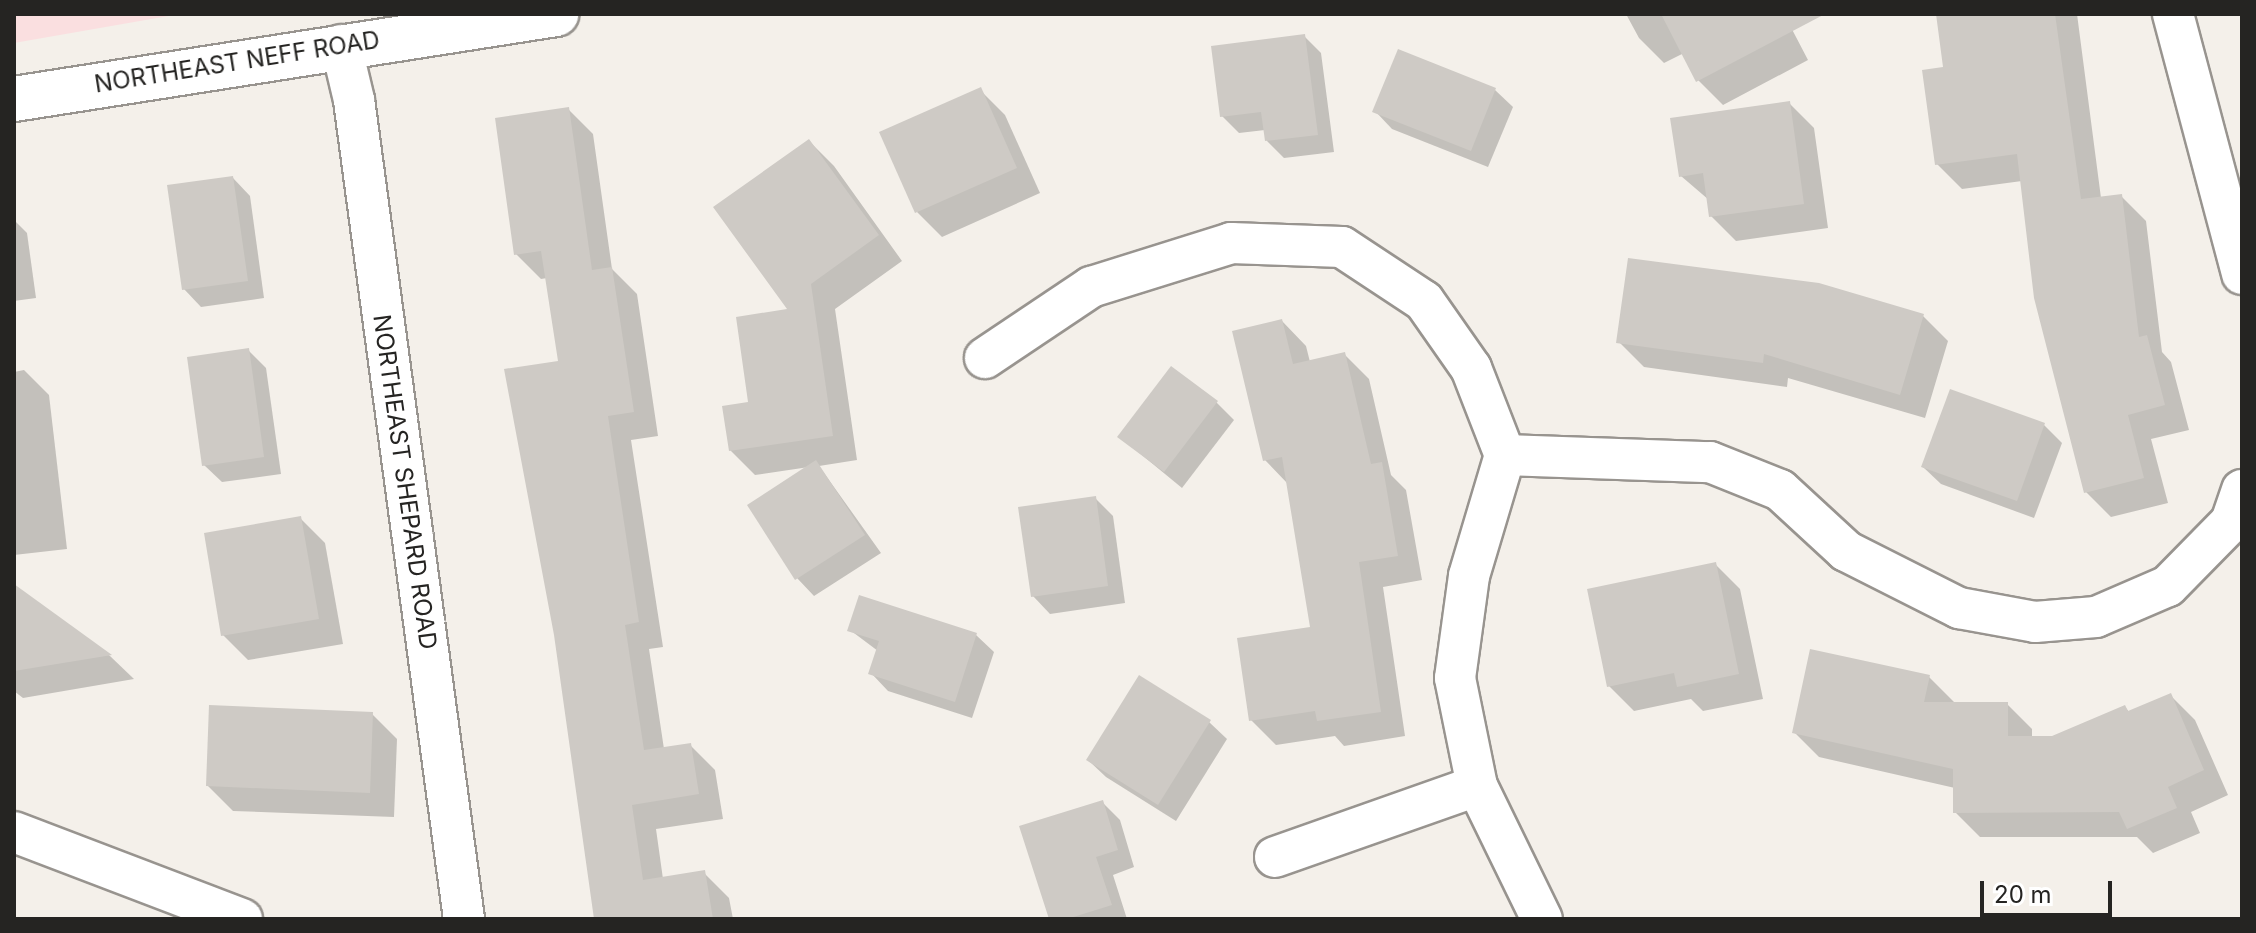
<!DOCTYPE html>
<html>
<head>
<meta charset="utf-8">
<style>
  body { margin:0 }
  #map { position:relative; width:2256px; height:933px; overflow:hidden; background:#f4f0ea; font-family:Inter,sans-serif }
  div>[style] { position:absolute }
  .education>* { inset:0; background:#fadfe0 }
  .shadow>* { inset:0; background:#0003 }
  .building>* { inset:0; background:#cecac5 }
  .roads { filter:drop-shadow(2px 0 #98948f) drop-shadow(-2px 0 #98948f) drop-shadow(0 2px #98948f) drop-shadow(0 -2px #98948f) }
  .street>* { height:40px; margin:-20px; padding:0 20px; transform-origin:20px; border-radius:20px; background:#fff }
  .secondary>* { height:44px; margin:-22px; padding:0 22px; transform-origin:22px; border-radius:22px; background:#fff }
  span { translate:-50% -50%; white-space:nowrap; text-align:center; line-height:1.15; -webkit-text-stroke:8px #fff; paint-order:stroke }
  .street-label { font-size:24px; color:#252422 }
  .frame { position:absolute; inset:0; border:16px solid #252422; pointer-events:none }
  .scale { position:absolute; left:1980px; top:881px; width:132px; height:36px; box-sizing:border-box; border:4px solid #252422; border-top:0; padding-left:10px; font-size:24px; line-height:28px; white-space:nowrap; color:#252422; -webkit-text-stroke:6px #fff; paint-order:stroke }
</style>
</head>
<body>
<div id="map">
  <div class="education">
    <i style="clip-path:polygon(14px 14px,180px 14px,14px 43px)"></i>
  </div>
  <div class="shadow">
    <i style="clip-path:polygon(1626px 14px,1784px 14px,1808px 60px,1723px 105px,1698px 80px,1684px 53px,1664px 63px,1639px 38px)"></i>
    <i style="clip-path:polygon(1938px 14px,2077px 14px,2101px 198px,2121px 196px,2146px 221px,2162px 352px,2171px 362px,2189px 430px,2151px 439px,2168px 503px,2111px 517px,2086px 492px,2022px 181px,1962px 189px,1937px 164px,1945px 69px)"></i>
    <i style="clip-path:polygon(1304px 36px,1321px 53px,1334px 152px,1284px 158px,1267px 141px,1265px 130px,1239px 133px,1222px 116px)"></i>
    <i style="clip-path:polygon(980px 90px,1005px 115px,1040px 193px,942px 237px,917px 212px)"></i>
    <i style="clip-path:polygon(1495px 90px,1513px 107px,1488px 167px,1392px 129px,1375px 111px)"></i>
    <i style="clip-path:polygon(1789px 103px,1814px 128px,1828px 228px,1736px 241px,1711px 216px,1709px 200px,1681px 176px)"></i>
    <i style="clip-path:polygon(568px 109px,593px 134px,612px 269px,637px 294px,658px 436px,631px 440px,663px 647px,649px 649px,664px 749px,690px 745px,715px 770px,723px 819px,656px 829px,663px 879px,704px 873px,729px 898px,733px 919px,597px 919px,560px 363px,547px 278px,541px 279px,516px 254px)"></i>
    <i style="clip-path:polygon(809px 141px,834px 166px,902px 261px,835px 309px,857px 460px,819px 466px,881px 553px,814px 596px,797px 578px,809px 467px,755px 475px,730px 450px,791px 311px)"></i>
    <i style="clip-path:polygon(233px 178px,250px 196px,264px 298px,201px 307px,184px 289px)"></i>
    <i style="clip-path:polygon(14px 220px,27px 233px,36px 298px,14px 301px)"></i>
    <i style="clip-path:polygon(1923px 316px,1948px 341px,1925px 418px,1788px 378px,1787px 387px,1644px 367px,1619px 342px)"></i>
    <i style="clip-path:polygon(1282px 321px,1306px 346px,1310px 362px,1344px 354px,1369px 379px,1391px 475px,1406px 490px,1422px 580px,1383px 587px,1405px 736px,1344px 746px,1335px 736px,1276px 745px,1251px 720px,1313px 629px,1288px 484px,1265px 460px)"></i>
    <i style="clip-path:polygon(248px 350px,266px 368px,281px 474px,222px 482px,204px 465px)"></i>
    <i style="clip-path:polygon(24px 370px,49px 395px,67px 549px,14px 555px,14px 372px)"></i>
    <i style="clip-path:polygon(1951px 391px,2044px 425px,2062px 443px,2034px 518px,1941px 484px,1923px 467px)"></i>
    <i style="clip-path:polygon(1216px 402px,1234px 420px,1182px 488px,1120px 437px)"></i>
    <i style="clip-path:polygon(1095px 498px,1113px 516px,1125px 603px,1050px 614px,1033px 596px)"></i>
    <i style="clip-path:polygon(300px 518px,325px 543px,343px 644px,248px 660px,223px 635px)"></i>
    <i style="clip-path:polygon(1715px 564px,1740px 589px,1763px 699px,1703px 711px,1691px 699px,1634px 711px,1609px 686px)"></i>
    <i style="clip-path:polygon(14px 586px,110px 656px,134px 679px,23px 698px,14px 691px)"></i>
    <i style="clip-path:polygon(850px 630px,976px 635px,994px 652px,972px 718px,888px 691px,871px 673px,878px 651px)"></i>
    <i style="clip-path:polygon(1929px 677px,1954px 702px,2007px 704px,2032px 729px,2032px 738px,2052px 738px,2125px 707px,2130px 713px,2170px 695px,2195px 720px,2228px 795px,2191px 812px,2200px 833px,2153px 853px,2137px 837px,1980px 837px,1955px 812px,1955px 788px,1819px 757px,1794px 732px)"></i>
    <i style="clip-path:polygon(372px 714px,397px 739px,394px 817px,233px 811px,208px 786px)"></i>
    <i style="clip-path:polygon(1209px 722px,1227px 739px,1176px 821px,1106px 777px,1088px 760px)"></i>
    <i style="clip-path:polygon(1102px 802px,1120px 820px,1134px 867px,1113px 875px,1127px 919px,1051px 919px)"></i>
  </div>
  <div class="building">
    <i style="clip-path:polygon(1661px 14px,1825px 14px,1696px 82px)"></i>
    <i style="clip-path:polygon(1936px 14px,2055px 14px,2081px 199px,2122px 194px,2139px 337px,2147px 335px,2165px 405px,2128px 415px,2144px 478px,2084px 493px,2034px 298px,2017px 154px,1935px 165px,1922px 70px,1943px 67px)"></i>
    <i style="clip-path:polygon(1305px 34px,1318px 135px,1265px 141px,1261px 112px,1220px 117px,1211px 46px)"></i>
    <i style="clip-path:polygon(1398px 49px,1496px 88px,1471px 151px,1372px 112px)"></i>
    <i style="clip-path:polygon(981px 87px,1017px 168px,915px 213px,879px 132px)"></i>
    <i style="clip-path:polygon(1790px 101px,1804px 204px,1709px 217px,1703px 173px,1679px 177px,1670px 118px)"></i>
    <i style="clip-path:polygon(569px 107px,592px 270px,612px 267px,634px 412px,608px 416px,639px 622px,625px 625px,644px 750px,691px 743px,699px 794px,632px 805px,643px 880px,705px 870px,713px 919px,594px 919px,554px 635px,504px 369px,558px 361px,541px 251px,514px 255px,495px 118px)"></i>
    <i style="clip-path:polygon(809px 139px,879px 235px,811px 284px,833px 436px,729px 451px,722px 406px,748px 402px,736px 317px,787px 309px,713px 207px)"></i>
    <i style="clip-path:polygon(233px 176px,248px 281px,182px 290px,167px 185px)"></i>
    <i style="clip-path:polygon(1628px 258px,1819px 283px,1924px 314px,1900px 395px,1764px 354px,1763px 363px,1616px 343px)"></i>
    <i style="clip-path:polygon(1282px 319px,1293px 364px,1345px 352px,1371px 464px,1382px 462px,1398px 556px,1359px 562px,1381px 712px,1317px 721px,1315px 711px,1249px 721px,1237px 638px,1310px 627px,1282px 457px,1263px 461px,1232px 331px)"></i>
    <i style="clip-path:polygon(249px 348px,264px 457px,202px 466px,187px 357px)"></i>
    <i style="clip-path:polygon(1171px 366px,1218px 401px,1164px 472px,1117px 437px)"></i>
    <i style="clip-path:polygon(1950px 389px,2045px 423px,2017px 501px,1921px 467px)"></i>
    <i style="clip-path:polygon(816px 460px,865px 535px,795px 580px,747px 505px)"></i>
    <i style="clip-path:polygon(1096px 496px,1108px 586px,1031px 597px,1018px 507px)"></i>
    <i style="clip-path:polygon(301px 516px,319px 619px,221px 636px,204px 533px)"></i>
    <i style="clip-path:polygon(1716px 562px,1739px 674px,1677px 687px,1674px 673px,1607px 687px,1587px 589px)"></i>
    <i style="clip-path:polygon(14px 584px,112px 655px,14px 671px)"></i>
    <i style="clip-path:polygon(859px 595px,977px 633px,955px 702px,868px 674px,879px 641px,847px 631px)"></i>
    <i style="clip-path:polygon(1810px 649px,1930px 675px,1924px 702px,2008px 702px,2008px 736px,2052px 736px,2125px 705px,2128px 711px,2171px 693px,2204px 770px,2168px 787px,2177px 808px,2127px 829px,2119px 812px,1953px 813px,1953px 769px,1792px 733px)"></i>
    <i style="clip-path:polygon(1139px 675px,1211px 720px,1158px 805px,1086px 760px)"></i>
    <i style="clip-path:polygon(209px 705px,373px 712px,370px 793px,206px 786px)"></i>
    <i style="clip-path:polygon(1103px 800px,1118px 850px,1096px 857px,1112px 905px,1067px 919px,1049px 919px,1019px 826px)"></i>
  </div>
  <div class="roads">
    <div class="street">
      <i style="left:2173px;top:14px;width:269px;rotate:75.1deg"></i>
      <i style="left:341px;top:45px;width:57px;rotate:76.7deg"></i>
      <i style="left:354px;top:100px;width:826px;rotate:82.35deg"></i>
      <i style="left:985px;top:358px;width:128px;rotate:-33.8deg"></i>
      <i style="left:1091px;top:287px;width:147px;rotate:-17.4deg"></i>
      <i style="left:1231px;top:243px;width:111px;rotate:2.1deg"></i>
      <i style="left:1342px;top:247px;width:98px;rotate:33.4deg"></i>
      <i style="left:1424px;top:301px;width:82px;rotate:55deg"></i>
      <i style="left:1471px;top:368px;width:93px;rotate:68.7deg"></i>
      <i style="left:1505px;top:455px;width:126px;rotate:106.6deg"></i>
      <i style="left:1469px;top:576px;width:103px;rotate:97.8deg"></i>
      <i style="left:1455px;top:678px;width:110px;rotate:78.5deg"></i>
      <i style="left:1477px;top:786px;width:148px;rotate:64deg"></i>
      <i style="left:1505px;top:455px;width:205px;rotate:2deg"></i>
      <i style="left:1710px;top:462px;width:75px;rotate:21.8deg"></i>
      <i style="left:1780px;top:490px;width:90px;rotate:42.7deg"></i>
      <i style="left:1846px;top:551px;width:127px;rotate:26.8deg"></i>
      <i style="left:1959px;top:608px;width:77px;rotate:10.4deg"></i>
      <i style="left:2035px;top:622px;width:61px;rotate:-4.7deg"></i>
      <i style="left:2096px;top:617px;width:78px;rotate:-23.3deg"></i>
      <i style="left:2168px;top:586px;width:90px;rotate:-45.5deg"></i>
      <i style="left:2231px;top:522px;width:34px;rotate:-71deg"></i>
      <i style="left:14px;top:832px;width:244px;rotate:20.9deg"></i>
      <i style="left:1275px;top:857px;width:214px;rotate:-19.4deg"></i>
    </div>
    <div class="secondary">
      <i style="left:14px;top:99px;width:549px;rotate:-8.91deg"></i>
    </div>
  </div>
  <div class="street-label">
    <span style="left:237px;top:62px;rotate:-9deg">NORTHEAST NEFF ROAD</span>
    <span style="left:405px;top:482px;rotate:82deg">NORTHEAST SHEPARD ROAD</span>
  </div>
  <div class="frame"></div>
  <div class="scale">20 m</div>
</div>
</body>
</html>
